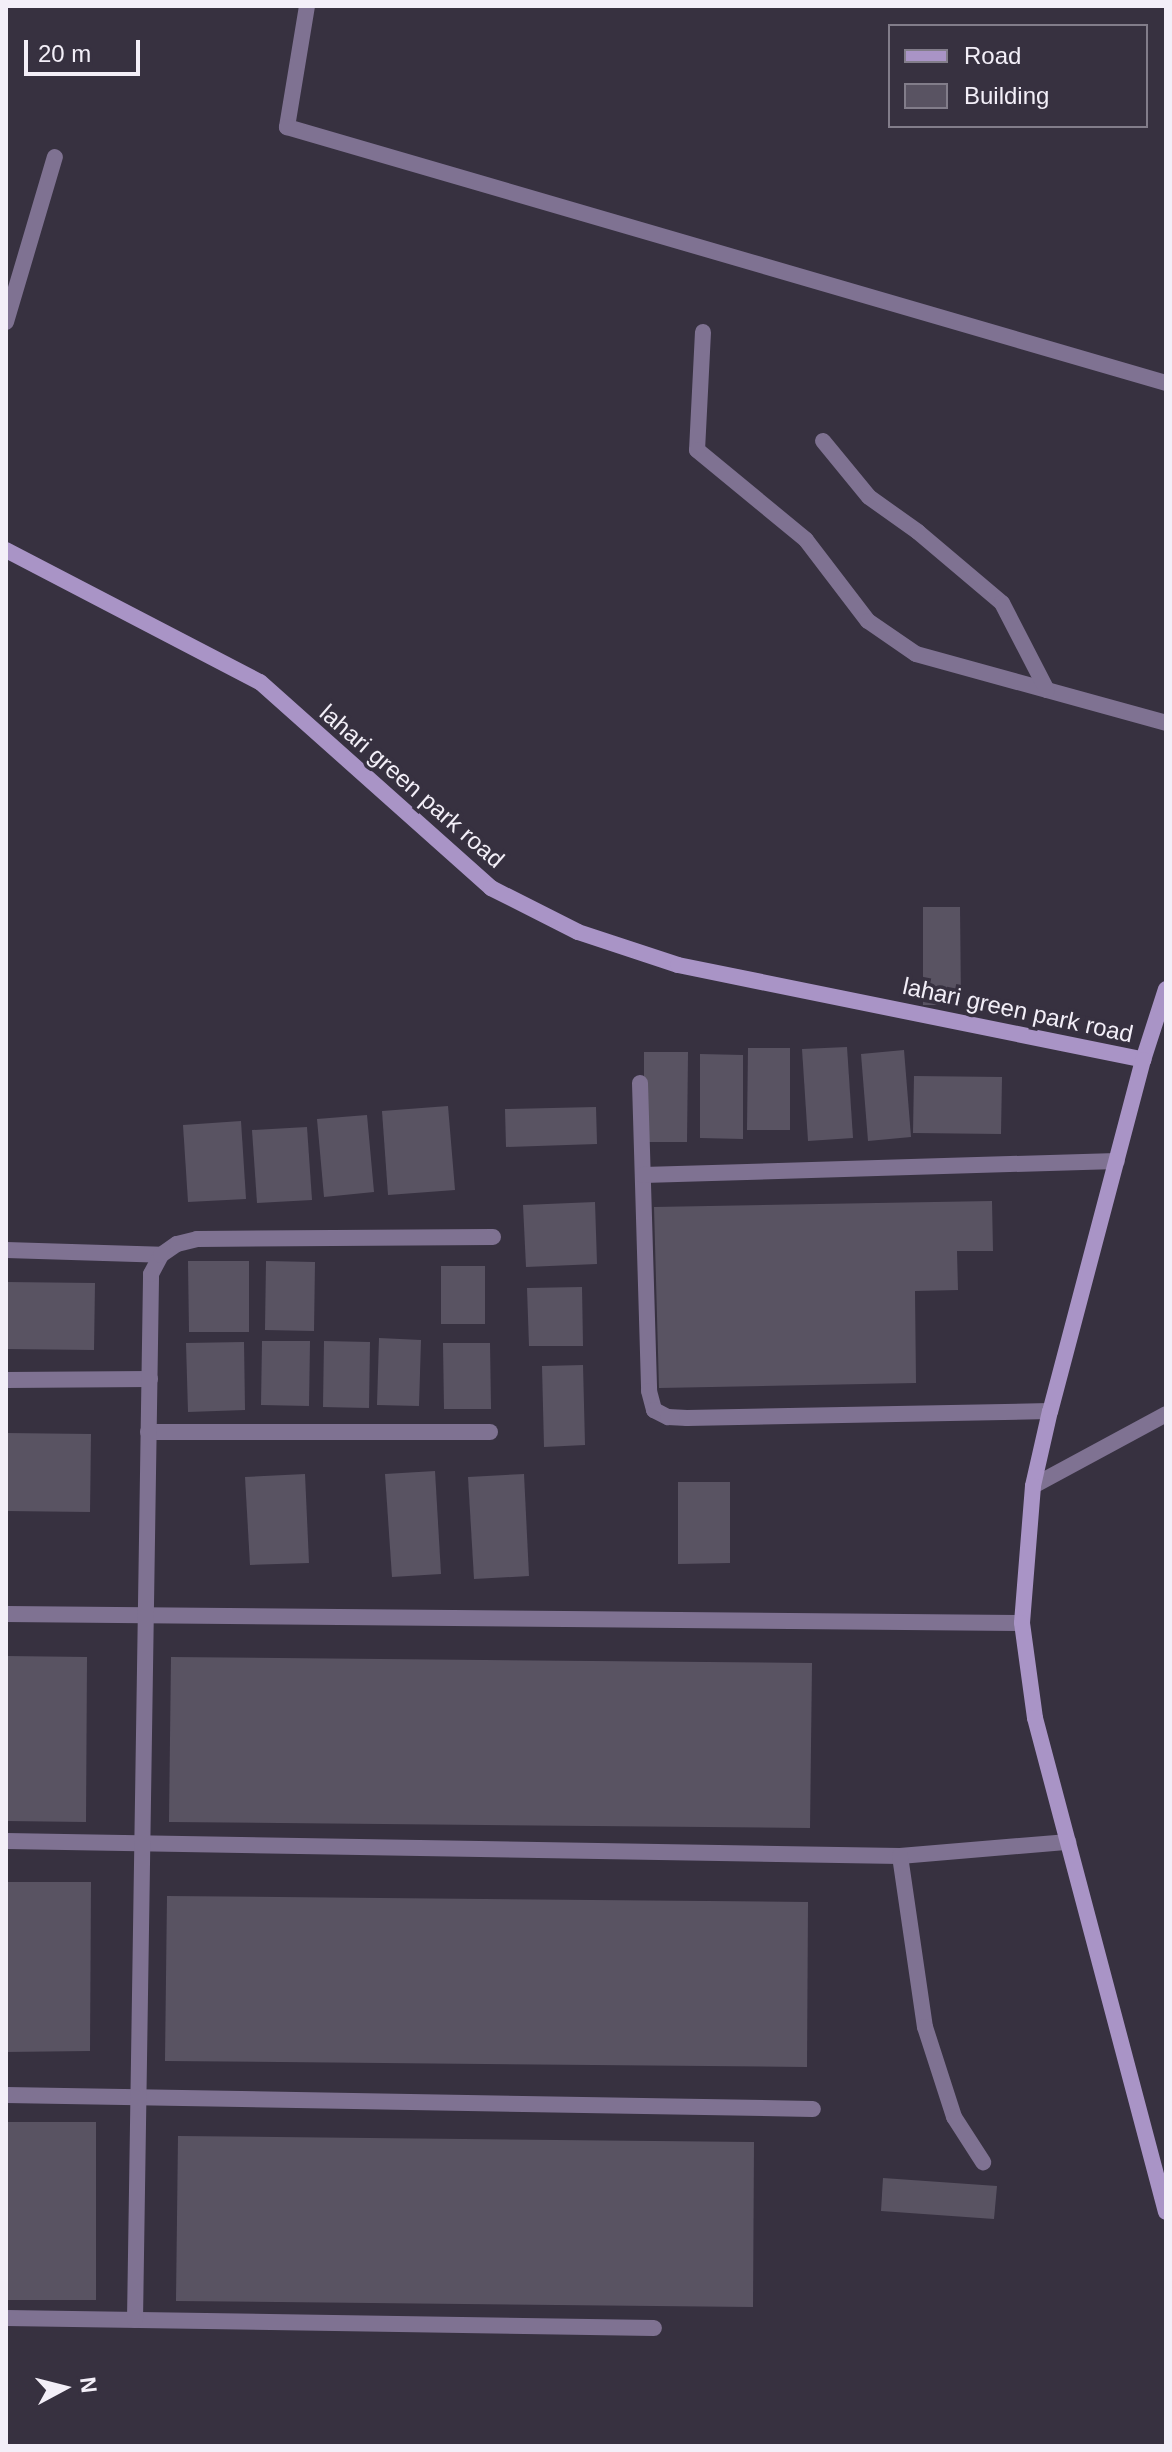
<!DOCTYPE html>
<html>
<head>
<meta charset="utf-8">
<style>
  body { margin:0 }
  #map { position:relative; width:1172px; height:2452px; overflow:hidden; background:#373140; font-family:Helvetica,sans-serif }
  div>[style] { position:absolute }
  .building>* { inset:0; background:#595362 }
  .lane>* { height:16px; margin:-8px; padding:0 8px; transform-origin:8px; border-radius:8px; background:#7f7292 }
  .street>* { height:16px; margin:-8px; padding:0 8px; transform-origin:8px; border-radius:8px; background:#7f7292 }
  .secondary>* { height:16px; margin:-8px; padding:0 8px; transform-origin:8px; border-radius:8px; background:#a994c6 }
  span { translate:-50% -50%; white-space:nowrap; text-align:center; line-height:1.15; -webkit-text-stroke:7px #373140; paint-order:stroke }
  .street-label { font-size:24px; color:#f3eff8 }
  .frame { position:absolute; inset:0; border:8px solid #f3eff8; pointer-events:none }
  .legend { position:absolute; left:888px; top:24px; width:260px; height:104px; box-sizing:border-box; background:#373140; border:2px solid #827d8a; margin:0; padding:10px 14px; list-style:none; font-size:24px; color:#f3eff8 }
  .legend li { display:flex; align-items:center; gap:16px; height:40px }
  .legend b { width:40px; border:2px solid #827d8a }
  .north { position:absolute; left:24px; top:2348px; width:80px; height:80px; -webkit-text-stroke:6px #373140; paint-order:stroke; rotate:83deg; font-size:22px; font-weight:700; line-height:32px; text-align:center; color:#f3eff8 }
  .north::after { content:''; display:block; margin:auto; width:28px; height:36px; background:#f3eff8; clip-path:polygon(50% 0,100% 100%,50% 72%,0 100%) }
  .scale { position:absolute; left:24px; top:40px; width:116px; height:36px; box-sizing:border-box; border:4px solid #f3eff8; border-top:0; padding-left:10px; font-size:24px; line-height:28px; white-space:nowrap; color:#f3eff8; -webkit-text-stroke:6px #373140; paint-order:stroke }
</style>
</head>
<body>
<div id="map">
  <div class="building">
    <i style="clip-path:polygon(923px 907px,960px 907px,961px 1005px,923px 1005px)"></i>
    <i style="clip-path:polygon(847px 1047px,853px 1138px,808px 1141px,802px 1049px)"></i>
    <i style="clip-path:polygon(748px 1048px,790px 1048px,790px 1130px,747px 1130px)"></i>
    <i style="clip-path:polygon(904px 1050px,911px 1137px,868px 1141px,861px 1054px)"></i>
    <i style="clip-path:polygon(644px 1052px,688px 1052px,687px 1142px,644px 1142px)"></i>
    <i style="clip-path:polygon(700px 1054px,743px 1055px,743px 1139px,700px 1138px)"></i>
    <i style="clip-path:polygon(914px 1076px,1002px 1077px,1001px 1134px,913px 1133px)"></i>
    <i style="clip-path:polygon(448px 1106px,455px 1190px,388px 1195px,382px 1111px)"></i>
    <i style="clip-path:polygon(596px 1107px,597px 1144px,506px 1147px,505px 1109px)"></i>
    <i style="clip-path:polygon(367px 1115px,374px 1192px,324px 1197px,317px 1119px)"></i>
    <i style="clip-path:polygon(241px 1121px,246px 1199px,188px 1202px,183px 1125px)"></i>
    <i style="clip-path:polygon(307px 1127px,312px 1200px,257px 1203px,252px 1130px)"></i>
    <i style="clip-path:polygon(992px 1201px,993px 1251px,957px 1251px,958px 1290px,915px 1291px,916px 1383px,659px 1388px,654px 1207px)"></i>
    <i style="clip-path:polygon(595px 1202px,597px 1264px,526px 1267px,523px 1205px)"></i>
    <i style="clip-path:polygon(188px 1261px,249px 1261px,249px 1332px,189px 1332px)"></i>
    <i style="clip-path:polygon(266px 1261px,315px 1262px,314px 1331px,265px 1330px)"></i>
    <i style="clip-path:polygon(441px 1266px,485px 1266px,485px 1324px,441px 1324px)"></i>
    <i style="clip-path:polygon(6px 1282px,95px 1283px,94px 1350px,6px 1349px)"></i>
    <i style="clip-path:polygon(582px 1287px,583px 1346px,529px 1346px,527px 1288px)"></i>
    <i style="clip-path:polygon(379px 1338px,421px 1340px,419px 1406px,377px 1405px)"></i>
    <i style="clip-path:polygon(262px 1341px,310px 1341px,309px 1406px,261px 1405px)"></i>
    <i style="clip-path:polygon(324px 1341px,370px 1342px,369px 1408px,323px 1407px)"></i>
    <i style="clip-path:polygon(244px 1342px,245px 1410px,188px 1412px,186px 1343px)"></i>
    <i style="clip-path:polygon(443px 1343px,490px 1343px,491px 1409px,444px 1409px)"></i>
    <i style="clip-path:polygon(583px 1365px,585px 1445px,544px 1447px,542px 1366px)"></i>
    <i style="clip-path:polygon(6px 1433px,91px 1434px,90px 1512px,6px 1511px)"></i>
    <i style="clip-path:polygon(435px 1471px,441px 1574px,392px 1577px,385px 1474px)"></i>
    <i style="clip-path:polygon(305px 1474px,309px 1563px,250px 1565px,245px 1477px)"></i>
    <i style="clip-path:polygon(524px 1474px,529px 1576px,474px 1579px,468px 1477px)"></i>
    <i style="clip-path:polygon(678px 1482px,730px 1482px,730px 1563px,678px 1564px)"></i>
    <i style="clip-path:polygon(6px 1656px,87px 1657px,86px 1822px,6px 1821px)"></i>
    <i style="clip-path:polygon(171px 1657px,812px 1663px,810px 1828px,169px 1822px)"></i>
    <i style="clip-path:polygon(6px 1882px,91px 1882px,90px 2051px,6px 2052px)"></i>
    <i style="clip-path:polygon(167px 1896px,808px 1902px,807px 2067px,165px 2061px)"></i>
    <i style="clip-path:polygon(6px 2122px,96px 2122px,96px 2300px,6px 2300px)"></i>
    <i style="clip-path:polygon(178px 2136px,754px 2142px,753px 2307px,176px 2301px)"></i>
    <i style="clip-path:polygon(883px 2178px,997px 2186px,994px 2219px,881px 2211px)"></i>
  </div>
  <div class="lane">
    <i style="left:307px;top:6px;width:123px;rotate:99.4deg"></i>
    <i style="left:287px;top:127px;width:916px;rotate:16.24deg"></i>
    <i style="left:6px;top:322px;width:172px;rotate:-73.5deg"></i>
    <i style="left:703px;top:332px;width:118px;rotate:92.9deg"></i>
    <i style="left:697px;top:450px;width:141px;rotate:39.5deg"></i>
    <i style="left:806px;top:540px;width:102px;rotate:52.6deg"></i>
    <i style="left:868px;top:621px;width:58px;rotate:34.5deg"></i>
    <i style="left:916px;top:654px;width:259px;rotate:15.4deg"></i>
    <i style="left:823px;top:441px;width:72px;rotate:50.6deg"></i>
    <i style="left:869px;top:497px;width:60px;rotate:35.5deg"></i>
    <i style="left:918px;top:532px;width:110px;rotate:40.2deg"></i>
    <i style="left:1002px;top:603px;width:98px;rotate:62.7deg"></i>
  </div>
  <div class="street">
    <i style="left:640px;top:1083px;width:308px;rotate:88.3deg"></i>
    <i style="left:649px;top:1391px;width:20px;rotate:75deg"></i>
    <i style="left:654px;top:1410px;width:16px;rotate:27deg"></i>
    <i style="left:668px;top:1417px;width:19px;rotate:3deg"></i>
    <i style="left:687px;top:1418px;width:363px;rotate:-1.1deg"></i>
    <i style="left:643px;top:1175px;width:474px;rotate:-1.7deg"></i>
    <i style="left:6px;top:1250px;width:155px;rotate:1.8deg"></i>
    <i style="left:6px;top:1380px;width:144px;rotate:-0.4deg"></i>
    <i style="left:148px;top:1432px;width:342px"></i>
    <i style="left:1033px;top:1486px;width:151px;rotate:-28.4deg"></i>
    <i style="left:6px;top:1614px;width:1016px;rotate:0.51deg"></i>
    <i style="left:6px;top:1841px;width:894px;rotate:0.96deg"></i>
    <i style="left:900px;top:1856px;width:169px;rotate:-4.8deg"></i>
    <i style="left:900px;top:1856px;width:173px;rotate:81.7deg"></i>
    <i style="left:925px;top:2027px;width:95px;rotate:72.1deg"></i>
    <i style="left:954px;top:2117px;width:54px;rotate:57.2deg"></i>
    <i style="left:6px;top:2095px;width:807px;rotate:0.99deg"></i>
    <i style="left:6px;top:2318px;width:648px;rotate:0.88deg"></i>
    <i style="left:135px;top:2320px;width:1046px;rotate:-89.12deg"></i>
    <i style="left:151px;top:1274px;width:21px;rotate:-62deg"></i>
    <i style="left:161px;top:1255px;width:19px;rotate:-35deg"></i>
    <i style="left:177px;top:1244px;width:21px;rotate:-14deg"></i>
    <i style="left:197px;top:1239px;width:296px;rotate:-0.4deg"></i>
  </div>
  <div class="secondary">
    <i style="left:6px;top:550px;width:286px;rotate:27.5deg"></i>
    <i style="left:260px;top:682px;width:310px;rotate:41.7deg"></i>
    <i style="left:491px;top:888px;width:97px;rotate:26.8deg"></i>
    <i style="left:578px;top:932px;width:105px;rotate:18.3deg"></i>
    <i style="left:678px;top:965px;width:475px;rotate:11.5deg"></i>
    <i style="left:1166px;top:989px;width:75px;rotate:107.9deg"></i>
    <i style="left:1143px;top:1060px;width:363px;rotate:104.8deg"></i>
    <i style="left:1050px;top:1411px;width:77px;rotate:102.8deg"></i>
    <i style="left:1033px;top:1486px;width:137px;rotate:94.6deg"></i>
    <i style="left:1022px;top:1623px;width:96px;rotate:82.2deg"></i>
    <i style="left:1035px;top:1718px;width:511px;rotate:75.15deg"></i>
  </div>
  <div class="street-label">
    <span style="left:412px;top:786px;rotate:41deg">lahari green park road</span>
    <span style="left:1018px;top:1010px;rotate:12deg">lahari green park road</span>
  </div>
  <div class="frame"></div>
  <ul class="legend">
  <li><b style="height:10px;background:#a994c6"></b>Road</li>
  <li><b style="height:22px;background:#595362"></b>Building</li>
  </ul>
  <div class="north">N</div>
  <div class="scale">20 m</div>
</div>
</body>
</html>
